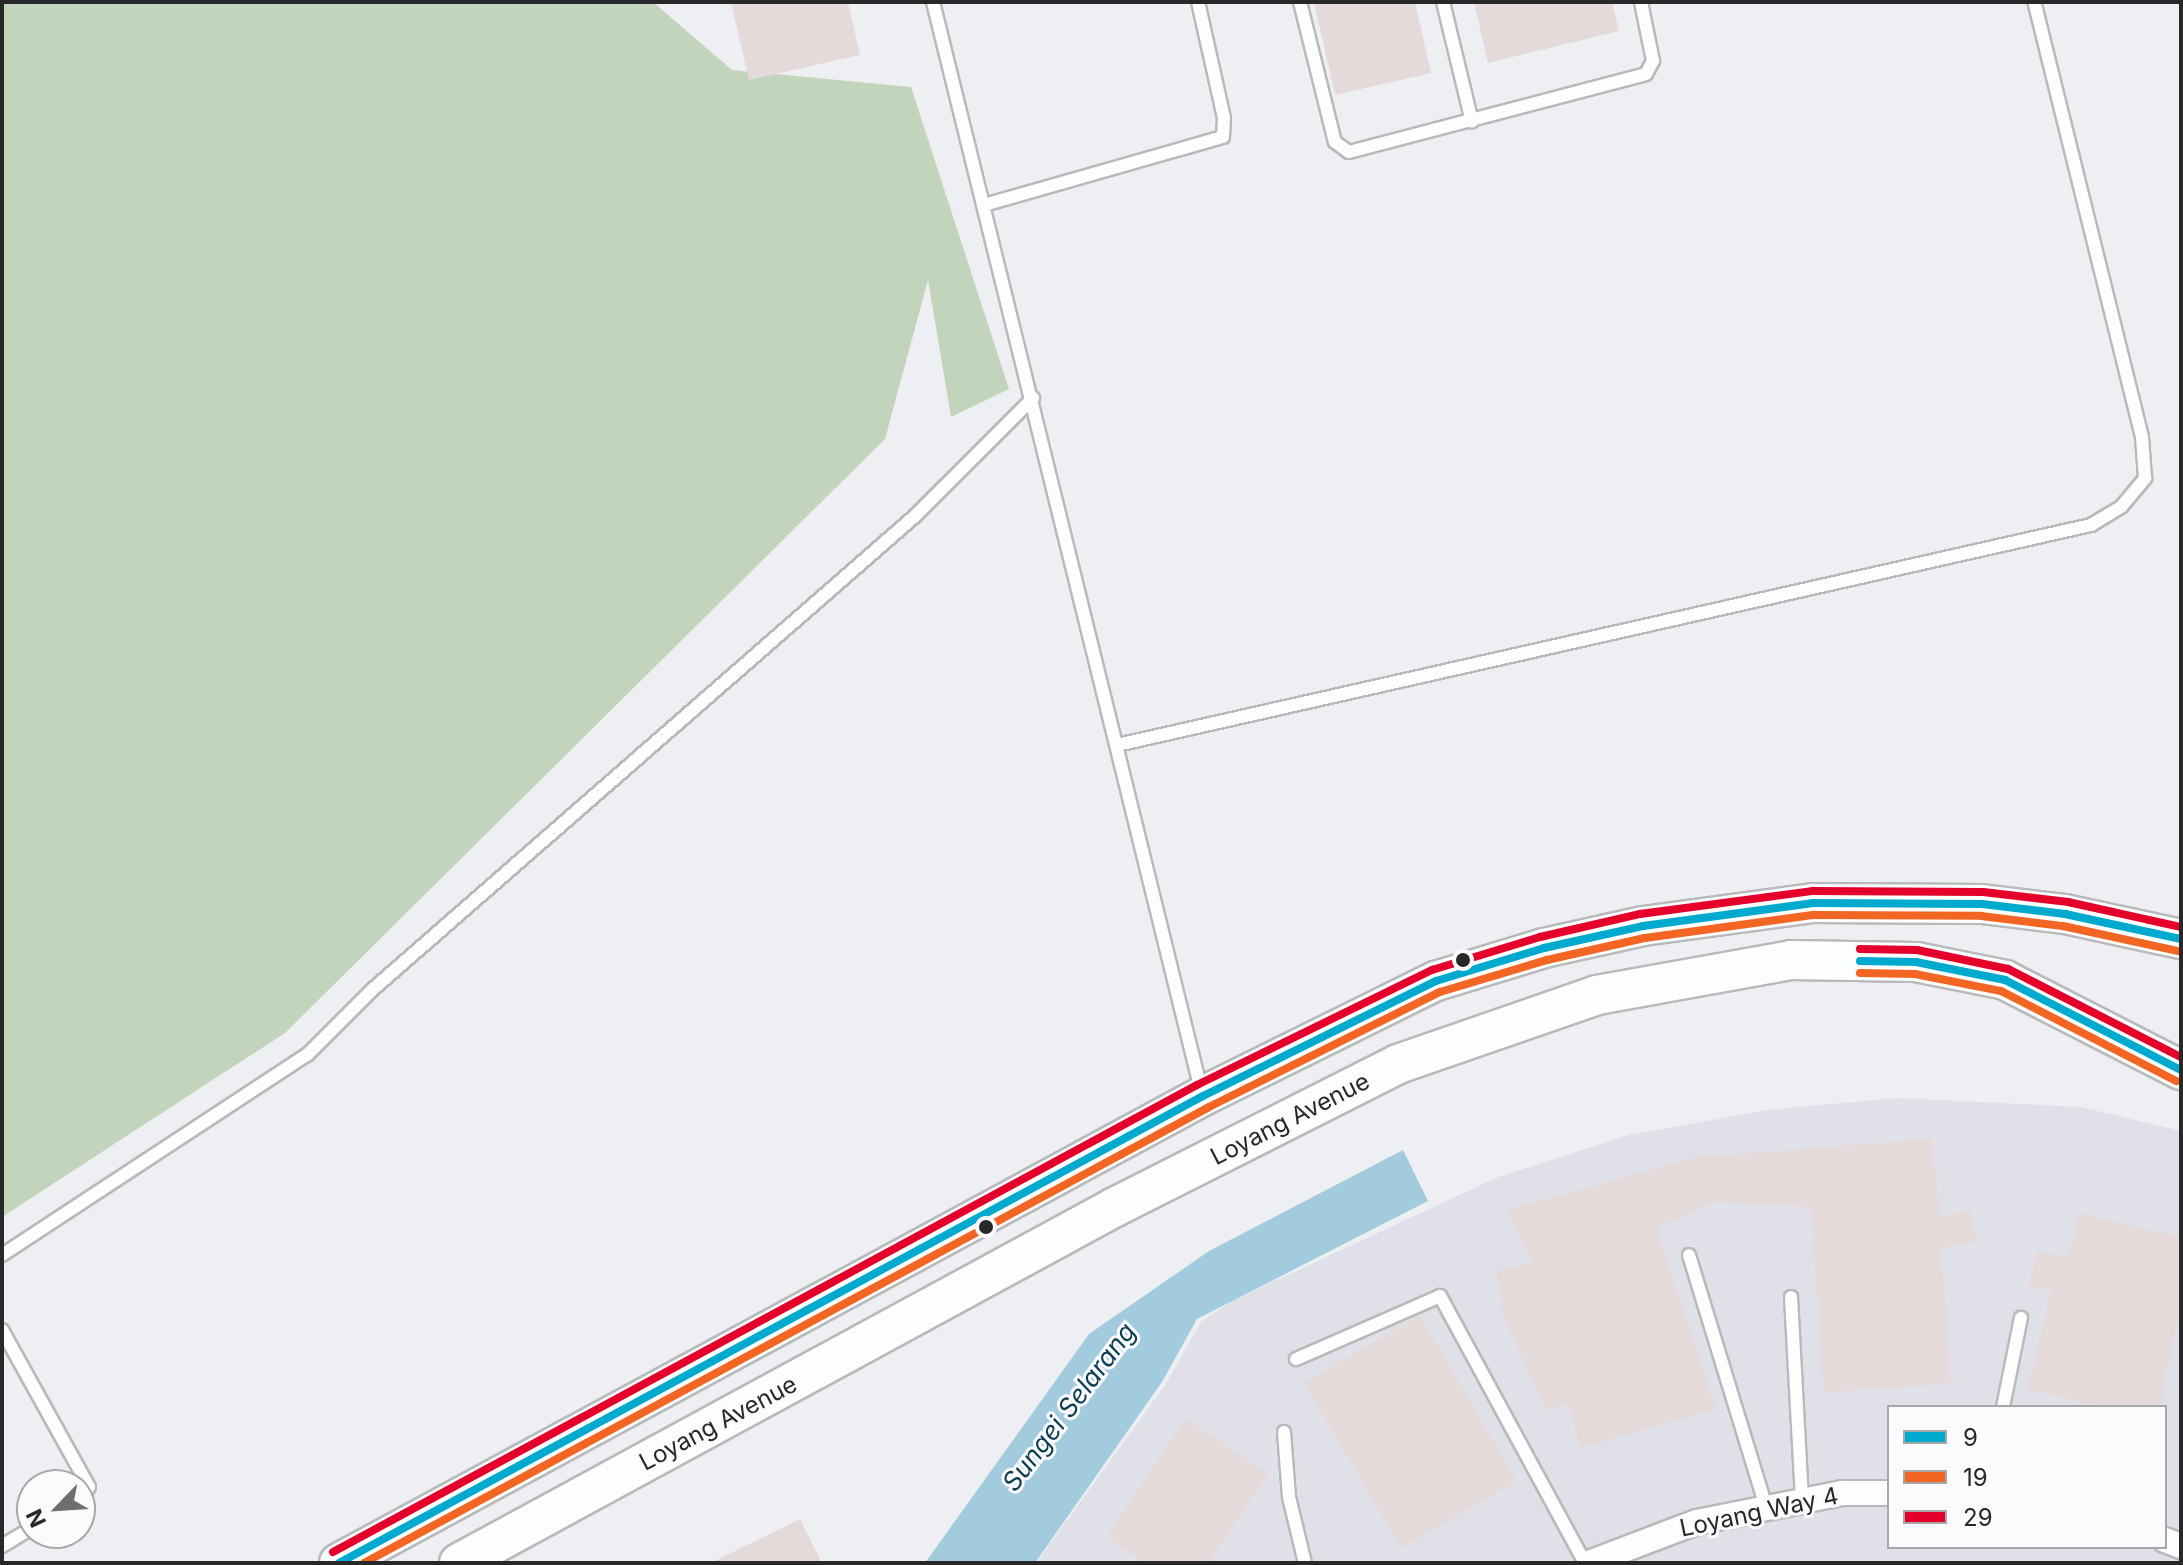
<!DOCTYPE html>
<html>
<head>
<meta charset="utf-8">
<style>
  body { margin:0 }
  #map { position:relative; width:2183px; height:1565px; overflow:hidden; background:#eeeff2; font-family:Inter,sans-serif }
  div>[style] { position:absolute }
  .built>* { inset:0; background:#dfe0e8 }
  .forest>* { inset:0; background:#c3d4bd }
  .water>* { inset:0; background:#a2cbde }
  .building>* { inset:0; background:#e4dad9 }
  .roads { filter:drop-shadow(2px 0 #b8b9ba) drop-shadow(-2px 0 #b8b9ba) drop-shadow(0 2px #b8b9ba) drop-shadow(0 -2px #b8b9ba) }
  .service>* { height:12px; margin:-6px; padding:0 6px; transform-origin:6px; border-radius:6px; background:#fcfdfd }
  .minor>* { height:24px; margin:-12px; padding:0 12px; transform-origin:12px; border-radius:12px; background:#fcfdfd }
  .primary>* { height:38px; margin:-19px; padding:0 19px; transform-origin:19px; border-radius:19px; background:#fcfdfd }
  .bus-1>* { height:8px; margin:-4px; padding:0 4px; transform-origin:4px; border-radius:4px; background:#00a9ce }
  .bus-2>* { height:8px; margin:-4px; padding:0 4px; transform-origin:4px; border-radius:4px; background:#f26522 }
  .bus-3>* { height:8px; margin:-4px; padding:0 4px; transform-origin:4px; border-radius:4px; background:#e4002b }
  .dots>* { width:22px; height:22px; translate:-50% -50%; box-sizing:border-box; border:4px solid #fbfbfe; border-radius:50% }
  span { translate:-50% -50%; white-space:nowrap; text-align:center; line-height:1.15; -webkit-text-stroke:6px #fbfbfe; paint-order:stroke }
  .street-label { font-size:24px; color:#28282a }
  .water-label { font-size:26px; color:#0a3e50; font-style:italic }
  .frame { position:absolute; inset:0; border:4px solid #28282a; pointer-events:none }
  .legend { position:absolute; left:1887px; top:1405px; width:280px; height:144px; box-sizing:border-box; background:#fbfbfe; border:2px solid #a7a7a9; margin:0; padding:10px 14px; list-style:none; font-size:24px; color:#28282a }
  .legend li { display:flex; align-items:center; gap:16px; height:40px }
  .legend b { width:40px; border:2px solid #a7a7a9 }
  .north { position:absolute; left:16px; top:1469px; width:80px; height:80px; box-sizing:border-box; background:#fbfbfe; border:2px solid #a7a7a9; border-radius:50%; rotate:245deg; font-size:22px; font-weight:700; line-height:32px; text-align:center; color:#28282a }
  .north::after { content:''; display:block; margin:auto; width:28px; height:36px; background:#6d6e70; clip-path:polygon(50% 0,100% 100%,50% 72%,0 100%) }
</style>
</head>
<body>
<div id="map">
  <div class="built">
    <i style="clip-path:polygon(evenodd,1897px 1098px,2081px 1107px,2181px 1131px,2181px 1563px,1036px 1563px,1165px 1385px,1201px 1322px,1234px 1300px,1498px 1177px,1629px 1135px,1768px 1110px,1897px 1098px,1889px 1407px,2165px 1407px,2165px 1547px,1889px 1547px,1889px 1407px)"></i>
  </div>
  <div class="forest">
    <i style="clip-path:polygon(2px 2px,653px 2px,732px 70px,911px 87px,1009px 389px,951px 417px,928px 280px,885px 439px,285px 1033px,2px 1217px)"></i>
  </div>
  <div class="water">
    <i style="clip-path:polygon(1403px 1150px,1428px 1201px,1197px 1319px,1162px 1382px,1035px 1563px,925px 1563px,1089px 1334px,1209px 1251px)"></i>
  </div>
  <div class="building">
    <i style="clip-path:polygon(731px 2px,848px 2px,860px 55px,749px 80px)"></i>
    <i style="clip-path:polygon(1314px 2px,1415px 2px,1431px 73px,1335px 95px)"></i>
    <i style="clip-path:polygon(1474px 2px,1612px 2px,1619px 31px,1488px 63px)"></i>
    <i style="clip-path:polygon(1932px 1139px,1939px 1217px,1971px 1210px,1977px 1242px,1941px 1248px,1951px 1384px,1824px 1392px,1811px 1207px,1712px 1202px,1657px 1228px,1715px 1409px,1580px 1448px,1568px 1403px,1547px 1411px,1505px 1321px,1496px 1272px,1532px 1263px,1507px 1210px,1698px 1157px)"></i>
    <i style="clip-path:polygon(2079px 1213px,2181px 1237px,2181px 1324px,2177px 1323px,2159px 1407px,2102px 1407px,2028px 1389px,2051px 1291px,2029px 1286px,2037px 1251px,2069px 1258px)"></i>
    <i style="clip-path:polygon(1420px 1315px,1517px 1481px,1401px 1548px,1304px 1383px)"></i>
    <i style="clip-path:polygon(1185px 1418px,1268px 1474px,1209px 1563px,1143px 1563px,1107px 1536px)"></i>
    <i style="clip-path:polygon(800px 1519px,822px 1563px,711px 1563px)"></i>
  </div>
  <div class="roads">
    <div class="service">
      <i style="left:933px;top:2px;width:1121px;rotate:76.16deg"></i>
      <i style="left:1300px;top:2px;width:144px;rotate:76deg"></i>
      <i style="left:1335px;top:142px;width:17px;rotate:36deg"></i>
      <i style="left:1349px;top:152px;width:307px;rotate:-14.7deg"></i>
      <i style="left:1646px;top:74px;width:15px;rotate:-62deg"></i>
      <i style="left:1653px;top:61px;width:60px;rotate:-101.5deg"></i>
      <i style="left:1443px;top:2px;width:123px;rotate:76.4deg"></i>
      <i style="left:984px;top:205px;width:248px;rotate:-15.9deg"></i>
      <i style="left:1223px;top:137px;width:19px;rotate:-87deg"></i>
      <i style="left:1224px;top:118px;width:119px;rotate:-102.6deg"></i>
      <i style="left:1117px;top:745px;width:999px;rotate:-12.73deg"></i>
      <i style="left:2091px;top:525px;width:35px;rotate:-31deg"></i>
      <i style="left:2121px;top:507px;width:38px;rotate:-50deg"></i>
      <i style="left:2145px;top:478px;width:41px;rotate:-94.2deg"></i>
      <i style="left:2142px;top:437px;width:448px;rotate:-103.9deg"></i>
      <i style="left:2px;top:1255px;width:365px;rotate:-33.3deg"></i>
      <i style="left:307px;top:1055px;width:92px;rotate:-45deg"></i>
      <i style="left:372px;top:990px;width:721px;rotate:-41.12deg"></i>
      <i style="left:915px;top:516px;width:167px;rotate:-45deg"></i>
      <i style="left:1689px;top:1255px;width:264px;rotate:73deg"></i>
      <i style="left:1791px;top:1297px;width:202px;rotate:86.9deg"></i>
      <i style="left:2px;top:1330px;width:179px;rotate:61deg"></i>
      <i style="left:89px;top:1487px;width:16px;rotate:125deg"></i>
      <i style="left:1296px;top:1359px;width:157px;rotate:-23.6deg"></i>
      <i style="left:1440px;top:1296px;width:304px;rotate:61.5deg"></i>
      <i style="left:2003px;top:1407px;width:91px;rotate:-78.6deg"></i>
      <i style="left:1284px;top:1432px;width:65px;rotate:85.6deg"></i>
      <i style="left:1289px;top:1497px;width:68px;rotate:76.4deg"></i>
      <i style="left:2px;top:1546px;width:35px;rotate:-31deg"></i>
    </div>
    <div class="minor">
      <i style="left:2165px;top:1540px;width:17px;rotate:21deg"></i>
      <i style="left:1589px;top:1563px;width:116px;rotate:-20.8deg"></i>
      <i style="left:1697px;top:1522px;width:148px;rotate:-11.3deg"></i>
      <i style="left:1842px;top:1493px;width:47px"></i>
    </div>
    <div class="primary">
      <i style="left:339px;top:1563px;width:982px;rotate:-28.39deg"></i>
      <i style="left:1203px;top:1096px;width:260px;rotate:-26.3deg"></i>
      <i style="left:1436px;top:981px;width:113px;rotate:-17deg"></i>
      <i style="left:1544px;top:948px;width:101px;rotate:-12.5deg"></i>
      <i style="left:1643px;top:926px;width:172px;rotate:-7.7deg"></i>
      <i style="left:1813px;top:903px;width:169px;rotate:0.3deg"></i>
      <i style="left:1982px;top:904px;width:84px;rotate:6.9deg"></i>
      <i style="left:2065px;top:914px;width:119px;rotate:12.2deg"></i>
      <i style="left:459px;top:1563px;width:744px;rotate:-28.49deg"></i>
      <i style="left:1113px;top:1208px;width:319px;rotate:-26.8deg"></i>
      <i style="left:1398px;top:1064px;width:211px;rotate:-19.1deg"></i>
      <i style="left:1597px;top:995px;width:197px;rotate:-10.2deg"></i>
      <i style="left:1791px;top:960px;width:125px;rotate:0.9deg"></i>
      <i style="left:1916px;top:962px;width:91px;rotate:11.4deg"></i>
      <i style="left:2005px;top:980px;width:198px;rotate:27.1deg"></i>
    </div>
  </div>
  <div class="bus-1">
    <i style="left:1860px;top:961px;width:56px;rotate:1deg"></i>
    <i style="left:1916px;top:962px;width:91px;rotate:11.4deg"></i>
    <i style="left:2005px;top:980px;width:198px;rotate:27.1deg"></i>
    <i style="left:339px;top:1563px;width:982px;rotate:-28.39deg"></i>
    <i style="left:1203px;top:1096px;width:260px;rotate:-26.3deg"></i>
    <i style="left:1436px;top:981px;width:113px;rotate:-17deg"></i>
    <i style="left:1544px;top:948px;width:101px;rotate:-12.5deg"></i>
    <i style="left:1643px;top:926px;width:172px;rotate:-7.7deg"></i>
    <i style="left:1813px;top:903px;width:169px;rotate:0.3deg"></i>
    <i style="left:1982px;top:904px;width:84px;rotate:6.9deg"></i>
    <i style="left:2065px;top:914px;width:119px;rotate:12.2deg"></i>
  </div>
  <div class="bus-2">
    <i style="left:1860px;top:973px;width:55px;rotate:1deg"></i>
    <i style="left:1915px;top:974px;width:88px;rotate:11.2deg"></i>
    <i style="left:2001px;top:991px;width:197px;rotate:27.2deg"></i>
    <i style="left:364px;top:1563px;width:960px;rotate:-28.35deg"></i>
    <i style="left:1209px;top:1107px;width:258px;rotate:-26.5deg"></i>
    <i style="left:1440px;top:992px;width:112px;rotate:-16.7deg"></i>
    <i style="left:1547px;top:960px;width:100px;rotate:-12.7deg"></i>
    <i style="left:1645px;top:938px;width:171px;rotate:-7.8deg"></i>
    <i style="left:1814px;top:915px;width:167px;rotate:0.3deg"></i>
    <i style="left:1981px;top:916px;width:83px;rotate:7deg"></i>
    <i style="left:2063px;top:926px;width:118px;rotate:12.3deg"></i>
  </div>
  <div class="bus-3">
    <i style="left:1860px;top:949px;width:57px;rotate:1deg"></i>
    <i style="left:1917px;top:950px;width:93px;rotate:11.8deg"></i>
    <i style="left:2008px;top:969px;width:194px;rotate:27deg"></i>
    <i style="left:333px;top:1552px;width:982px;rotate:-28.39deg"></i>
    <i style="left:1197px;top:1085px;width:262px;rotate:-26.1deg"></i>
    <i style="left:1432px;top:970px;width:113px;rotate:-17deg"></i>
    <i style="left:1540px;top:937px;width:103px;rotate:-13deg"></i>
    <i style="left:1640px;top:914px;width:175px;rotate:-7.6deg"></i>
    <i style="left:1813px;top:891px;width:170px;rotate:0.3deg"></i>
    <i style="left:1983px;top:892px;width:86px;rotate:6.7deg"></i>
    <i style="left:2068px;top:902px;width:116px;rotate:12.5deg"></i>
  </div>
  <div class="dots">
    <i style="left:1463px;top:960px;background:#28282a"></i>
    <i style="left:986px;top:1227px;background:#28282a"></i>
  </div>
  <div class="street-label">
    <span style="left:1290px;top:1119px;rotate:-27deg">Loyang Avenue</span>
    <span style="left:718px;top:1423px;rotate:-28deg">Loyang Avenue</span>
    <span style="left:1759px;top:1512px;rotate:-12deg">Loyang Way 4</span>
  </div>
  <div class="water-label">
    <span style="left:1069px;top:1407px;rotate:-53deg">Sungei Selarang</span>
  </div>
  <div class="frame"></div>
  <ul class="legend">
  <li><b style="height:10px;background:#00a9ce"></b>9</li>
  <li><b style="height:10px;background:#f26522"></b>19</li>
  <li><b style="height:10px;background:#e4002b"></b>29</li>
  </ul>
  <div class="north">N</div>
</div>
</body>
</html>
